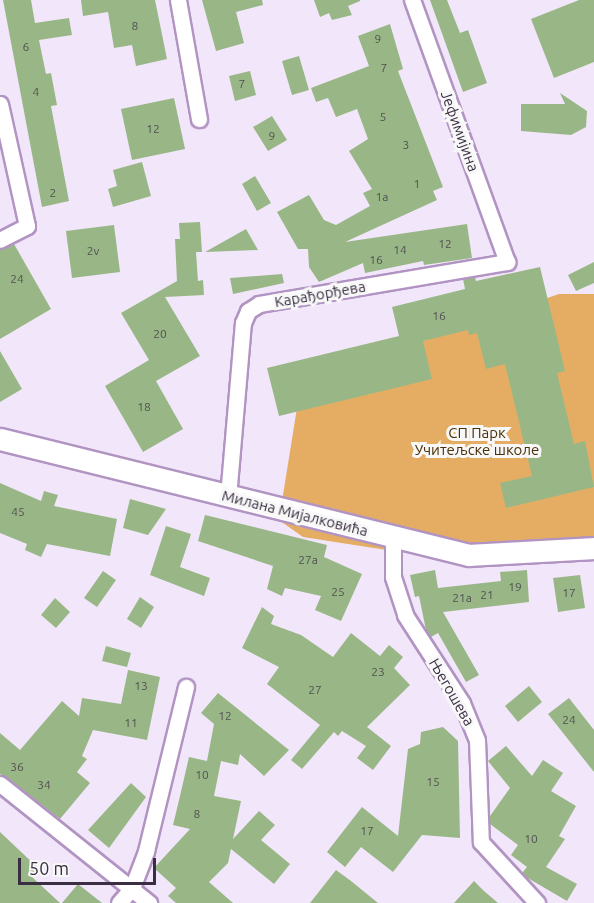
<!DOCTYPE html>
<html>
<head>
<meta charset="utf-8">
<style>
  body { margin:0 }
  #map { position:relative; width:594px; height:903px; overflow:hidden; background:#f2e6fa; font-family:Ubuntu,sans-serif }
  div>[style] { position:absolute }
  .green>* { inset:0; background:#e4ad63 }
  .building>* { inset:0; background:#99b786 }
  .roads { filter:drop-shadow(2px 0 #b294c3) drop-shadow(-2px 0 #b294c3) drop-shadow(0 2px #b294c3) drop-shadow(0 -2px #b294c3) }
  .street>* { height:15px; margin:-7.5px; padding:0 7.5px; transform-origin:7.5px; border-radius:7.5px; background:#fff }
  .secondary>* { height:21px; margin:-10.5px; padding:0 10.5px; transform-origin:10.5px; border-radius:10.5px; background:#fff }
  span { translate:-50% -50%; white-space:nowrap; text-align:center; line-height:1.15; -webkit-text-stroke:6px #f8f8f8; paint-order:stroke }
  .number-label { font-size:12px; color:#525053 }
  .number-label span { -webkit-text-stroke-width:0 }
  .street-label { font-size:15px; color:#3b2e42 }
  .park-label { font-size:15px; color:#493008 }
  .scale { position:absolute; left:18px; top:858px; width:138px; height:27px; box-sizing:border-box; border:3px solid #3b2e42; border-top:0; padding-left:8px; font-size:18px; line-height:21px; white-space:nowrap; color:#3b2e42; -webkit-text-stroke:4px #f8f8f8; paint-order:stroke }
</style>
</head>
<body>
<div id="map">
  <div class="green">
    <i style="clip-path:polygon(559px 294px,594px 294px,594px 545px,393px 551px,303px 537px,279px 520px,301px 383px)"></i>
  </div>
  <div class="building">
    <i style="clip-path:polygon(3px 0,31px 0,35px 23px,69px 18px,72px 35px,39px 40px,46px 74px,51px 73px,57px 105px,51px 106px,69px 201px,42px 207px)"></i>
    <i style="clip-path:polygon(81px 0,155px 0,167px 59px,136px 66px,132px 45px,114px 48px,108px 12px,83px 16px)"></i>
    <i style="clip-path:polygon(202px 0,262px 0,263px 5px,236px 12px,244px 43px,216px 51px)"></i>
    <i style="clip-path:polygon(314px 0,360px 0,360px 1px,348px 6px,352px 15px,332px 20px,329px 13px,320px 17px)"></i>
    <i style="clip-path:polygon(430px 0,447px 0,460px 33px,468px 30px,487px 83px,463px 92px)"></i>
    <i style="clip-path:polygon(579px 0,594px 0,594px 62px,554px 78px,531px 19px)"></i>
    <i style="clip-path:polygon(390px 24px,403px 69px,398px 71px,443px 187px,433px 191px,437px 200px,345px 242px,467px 224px,472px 258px,424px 265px,423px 261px,365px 273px,363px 263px,319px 282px,309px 267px,308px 249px,298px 249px,277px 212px,309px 195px,324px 220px,336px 225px,370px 206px,363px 193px,372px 189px,349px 151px,368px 139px,357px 109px,336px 117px,328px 98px,316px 102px,311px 88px,369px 66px,358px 36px)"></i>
    <i style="clip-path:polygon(299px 56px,309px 90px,292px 95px,282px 61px)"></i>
    <i style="clip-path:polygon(250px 71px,256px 95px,235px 101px,229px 76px)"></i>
    <i style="clip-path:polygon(560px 93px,587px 111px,586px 127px,571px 135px,521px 131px,521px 104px,565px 104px)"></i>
    <i style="clip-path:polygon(174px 98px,185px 149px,132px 160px,121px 109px)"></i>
    <i style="clip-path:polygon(272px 116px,287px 140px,268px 151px,253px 127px)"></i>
    <i style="clip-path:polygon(142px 162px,151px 196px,113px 207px,108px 189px,117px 186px,113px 170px)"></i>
    <i style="clip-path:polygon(255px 176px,271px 203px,257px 211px,242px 184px)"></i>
    <i style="clip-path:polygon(200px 222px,202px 252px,196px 252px,198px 281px,203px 280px,204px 295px,165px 297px,200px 356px,156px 381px,183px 429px,143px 452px,105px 386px,149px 360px,121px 313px,177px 281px,175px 239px,180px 239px,179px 223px)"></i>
    <i style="clip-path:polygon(114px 225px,120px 272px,72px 278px,66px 231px)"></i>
    <i style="clip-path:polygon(246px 229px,258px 250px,205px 252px)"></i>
    <i style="clip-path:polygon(14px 244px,51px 309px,0 339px,0 250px)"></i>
    <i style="clip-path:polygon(594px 262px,594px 283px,576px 291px,568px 275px)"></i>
    <i style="clip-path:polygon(540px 267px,565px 371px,557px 373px,574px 444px,585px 441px,594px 487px,506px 508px,500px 483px,532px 476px,505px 364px,486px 369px,477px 333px,469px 335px,468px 330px,423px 341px,432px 379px,279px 416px,267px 368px,399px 336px,392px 307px,465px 289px,463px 279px,475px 277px,476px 281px)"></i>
    <i style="clip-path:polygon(282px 274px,284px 283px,233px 294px,230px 278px)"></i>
    <i style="clip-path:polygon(0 351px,22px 389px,0 402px)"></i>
    <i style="clip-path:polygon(0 483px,41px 501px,44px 491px,58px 495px,54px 506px,117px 519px,110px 556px,47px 544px,41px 557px,25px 550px,27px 544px,0 533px)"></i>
    <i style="clip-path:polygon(130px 499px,166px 509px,148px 535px,123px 528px)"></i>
    <i style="clip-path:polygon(205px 515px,327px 545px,324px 557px,362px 574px,341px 621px,315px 610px,321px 596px,285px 588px,282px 596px,267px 589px,273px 566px,198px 541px)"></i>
    <i style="clip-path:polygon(166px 526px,191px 534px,180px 567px,210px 578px,204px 596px,150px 575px)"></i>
    <i style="clip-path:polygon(435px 570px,438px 588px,501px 581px,500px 572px,527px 570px,529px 602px,443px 612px,479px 675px,466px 682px,438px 633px,431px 637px,426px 630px,419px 596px,415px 597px,410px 575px)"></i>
    <i style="clip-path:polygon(103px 571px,116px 580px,97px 607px,84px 598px)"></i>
    <i style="clip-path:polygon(580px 575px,585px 608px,558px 612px,553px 578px)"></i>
    <i style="clip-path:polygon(140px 597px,154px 607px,141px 628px,127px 619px)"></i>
    <i style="clip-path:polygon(55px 598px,70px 612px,56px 628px,41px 615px)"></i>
    <i style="clip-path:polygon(262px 607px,274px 616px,271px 624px,301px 635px,333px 657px,351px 633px,380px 656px,389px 645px,403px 657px,394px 668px,410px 685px,367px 727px,391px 746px,373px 770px,357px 758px,366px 746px,342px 731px,338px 736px,334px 732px,302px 769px,291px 760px,320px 725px,267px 684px,279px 667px,242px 648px)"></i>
    <i style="clip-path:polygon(106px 646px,131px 653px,127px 667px,102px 661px)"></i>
    <i style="clip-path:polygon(128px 670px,160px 677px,147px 740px,93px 730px,82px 756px,87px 759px,77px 772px,90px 783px,60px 819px,0 774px,0 733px,20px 750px,62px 701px,79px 716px,82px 698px,121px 704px)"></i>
    <i style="clip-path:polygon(529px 686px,542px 702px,518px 722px,505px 706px)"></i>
    <i style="clip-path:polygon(218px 693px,289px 750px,264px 776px,240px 754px,238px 765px,221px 761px,214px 796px,241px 801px,233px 839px,259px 811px,275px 825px,261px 840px,290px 864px,274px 884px,231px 849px,228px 863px,209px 882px,233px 903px,176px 903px,168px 896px,176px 888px,154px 868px,190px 829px,173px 825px,180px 796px,189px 757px,207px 761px,214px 724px,201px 713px)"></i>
    <i style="clip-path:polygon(569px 698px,594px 730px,594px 772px,548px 714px)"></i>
    <i style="clip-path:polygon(443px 727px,458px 741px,460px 838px,422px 835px,393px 872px,361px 847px,345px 867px,327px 852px,362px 807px,398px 836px,408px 749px,420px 744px,421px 732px)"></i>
    <i style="clip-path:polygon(506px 746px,532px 776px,543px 760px,563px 773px,551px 791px,576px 806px,559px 836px,565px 839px,546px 867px,577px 884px,567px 901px,526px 877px,522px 873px,527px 867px,511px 855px,518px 845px,490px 824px,490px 816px,510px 788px,488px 761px)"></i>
    <i style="clip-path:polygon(131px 783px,146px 797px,109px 848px,88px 830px)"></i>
    <i style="clip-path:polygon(0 832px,36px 866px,39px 869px,32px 877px,60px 903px,0 903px)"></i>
    <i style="clip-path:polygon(336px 870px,351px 881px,378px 903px,310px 903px)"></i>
    <i style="clip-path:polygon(474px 881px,484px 891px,498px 903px,454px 903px)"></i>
    <i style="clip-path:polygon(78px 884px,102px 903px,62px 903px)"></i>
  </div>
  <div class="roads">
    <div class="street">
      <i style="left:178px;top:0;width:121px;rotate:80deg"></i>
      <i style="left:0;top:104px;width:125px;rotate:77.5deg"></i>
      <i style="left:27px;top:226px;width:30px;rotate:153deg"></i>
      <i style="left:228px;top:497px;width:175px;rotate:-85.1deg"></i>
      <i style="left:243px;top:323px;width:13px;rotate:-67deg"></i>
      <i style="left:248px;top:311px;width:13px;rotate:-32deg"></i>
      <i style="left:259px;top:304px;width:252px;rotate:-9.6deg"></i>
      <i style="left:507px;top:262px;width:279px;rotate:-109.9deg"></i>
      <i style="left:393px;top:538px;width:39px;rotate:90deg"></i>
      <i style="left:393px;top:577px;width:40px;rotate:72deg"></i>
      <i style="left:405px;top:615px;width:105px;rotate:57.1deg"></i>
      <i style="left:462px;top:703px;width:40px;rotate:68deg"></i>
      <i style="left:477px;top:740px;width:102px;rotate:87.8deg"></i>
      <i style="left:481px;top:842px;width:83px;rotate:47.4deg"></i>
      <i style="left:0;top:784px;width:191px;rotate:38.6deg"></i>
      <i style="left:119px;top:903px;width:20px;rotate:-49deg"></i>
      <i style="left:132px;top:888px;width:40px;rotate:-69deg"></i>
      <i style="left:146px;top:851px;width:169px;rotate:-76.3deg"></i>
    </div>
    <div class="secondary">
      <i style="left:0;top:439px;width:483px;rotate:13.9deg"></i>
      <i style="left:469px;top:555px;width:125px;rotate:-3.2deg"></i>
    </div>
  </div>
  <div class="number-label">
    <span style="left:135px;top:26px">8</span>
    <span style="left:378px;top:39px">9</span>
    <span style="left:26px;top:47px">6</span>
    <span style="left:384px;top:68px">7</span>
    <span style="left:242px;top:84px">7</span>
    <span style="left:36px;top:92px">4</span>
    <span style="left:383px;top:117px">5</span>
    <span style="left:153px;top:129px">12</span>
    <span style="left:272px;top:136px">9</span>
    <span style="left:406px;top:145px">3</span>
    <span style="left:417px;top:184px">1</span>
    <span style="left:53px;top:193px">2</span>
    <span style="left:382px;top:197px">1a</span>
    <span style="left:445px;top:244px">12</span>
    <span style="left:400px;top:250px">14</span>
    <span style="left:93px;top:251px">2v</span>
    <span style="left:376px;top:260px">16</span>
    <span style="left:17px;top:279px">24</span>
    <span style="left:439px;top:316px">16</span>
    <span style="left:160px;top:334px">20</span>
    <span style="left:144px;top:407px">18</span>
    <span style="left:18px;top:512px">45</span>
    <span style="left:308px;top:560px">27a</span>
    <span style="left:515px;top:587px">19</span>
    <span style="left:338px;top:592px">25</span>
    <span style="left:569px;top:593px">17</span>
    <span style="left:487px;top:595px">21</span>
    <span style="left:462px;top:598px">21a</span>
    <span style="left:378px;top:672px">23</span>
    <span style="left:141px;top:686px">13</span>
    <span style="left:315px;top:690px">27</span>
    <span style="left:225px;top:716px">12</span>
    <span style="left:569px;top:720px">24</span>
    <span style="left:131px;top:723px">11</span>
    <span style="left:17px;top:767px">36</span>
    <span style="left:202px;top:775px">10</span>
    <span style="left:433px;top:782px">15</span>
    <span style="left:44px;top:785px">34</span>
    <span style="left:197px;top:814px">8</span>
    <span style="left:367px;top:831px">17</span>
    <span style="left:531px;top:839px">10</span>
  </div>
  <div class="street-label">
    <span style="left:460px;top:131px;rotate:70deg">Јефимијина</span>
    <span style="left:320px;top:294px;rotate:-10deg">Карађорђева</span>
    <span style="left:295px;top:513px;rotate:14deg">Милана Мијалковића</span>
    <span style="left:452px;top:692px;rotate:60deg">Његошева</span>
  </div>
  <div class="park-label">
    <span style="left:477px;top:441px">СП Парк<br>Учитељске школе</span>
  </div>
  <div class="scale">50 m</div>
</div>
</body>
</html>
